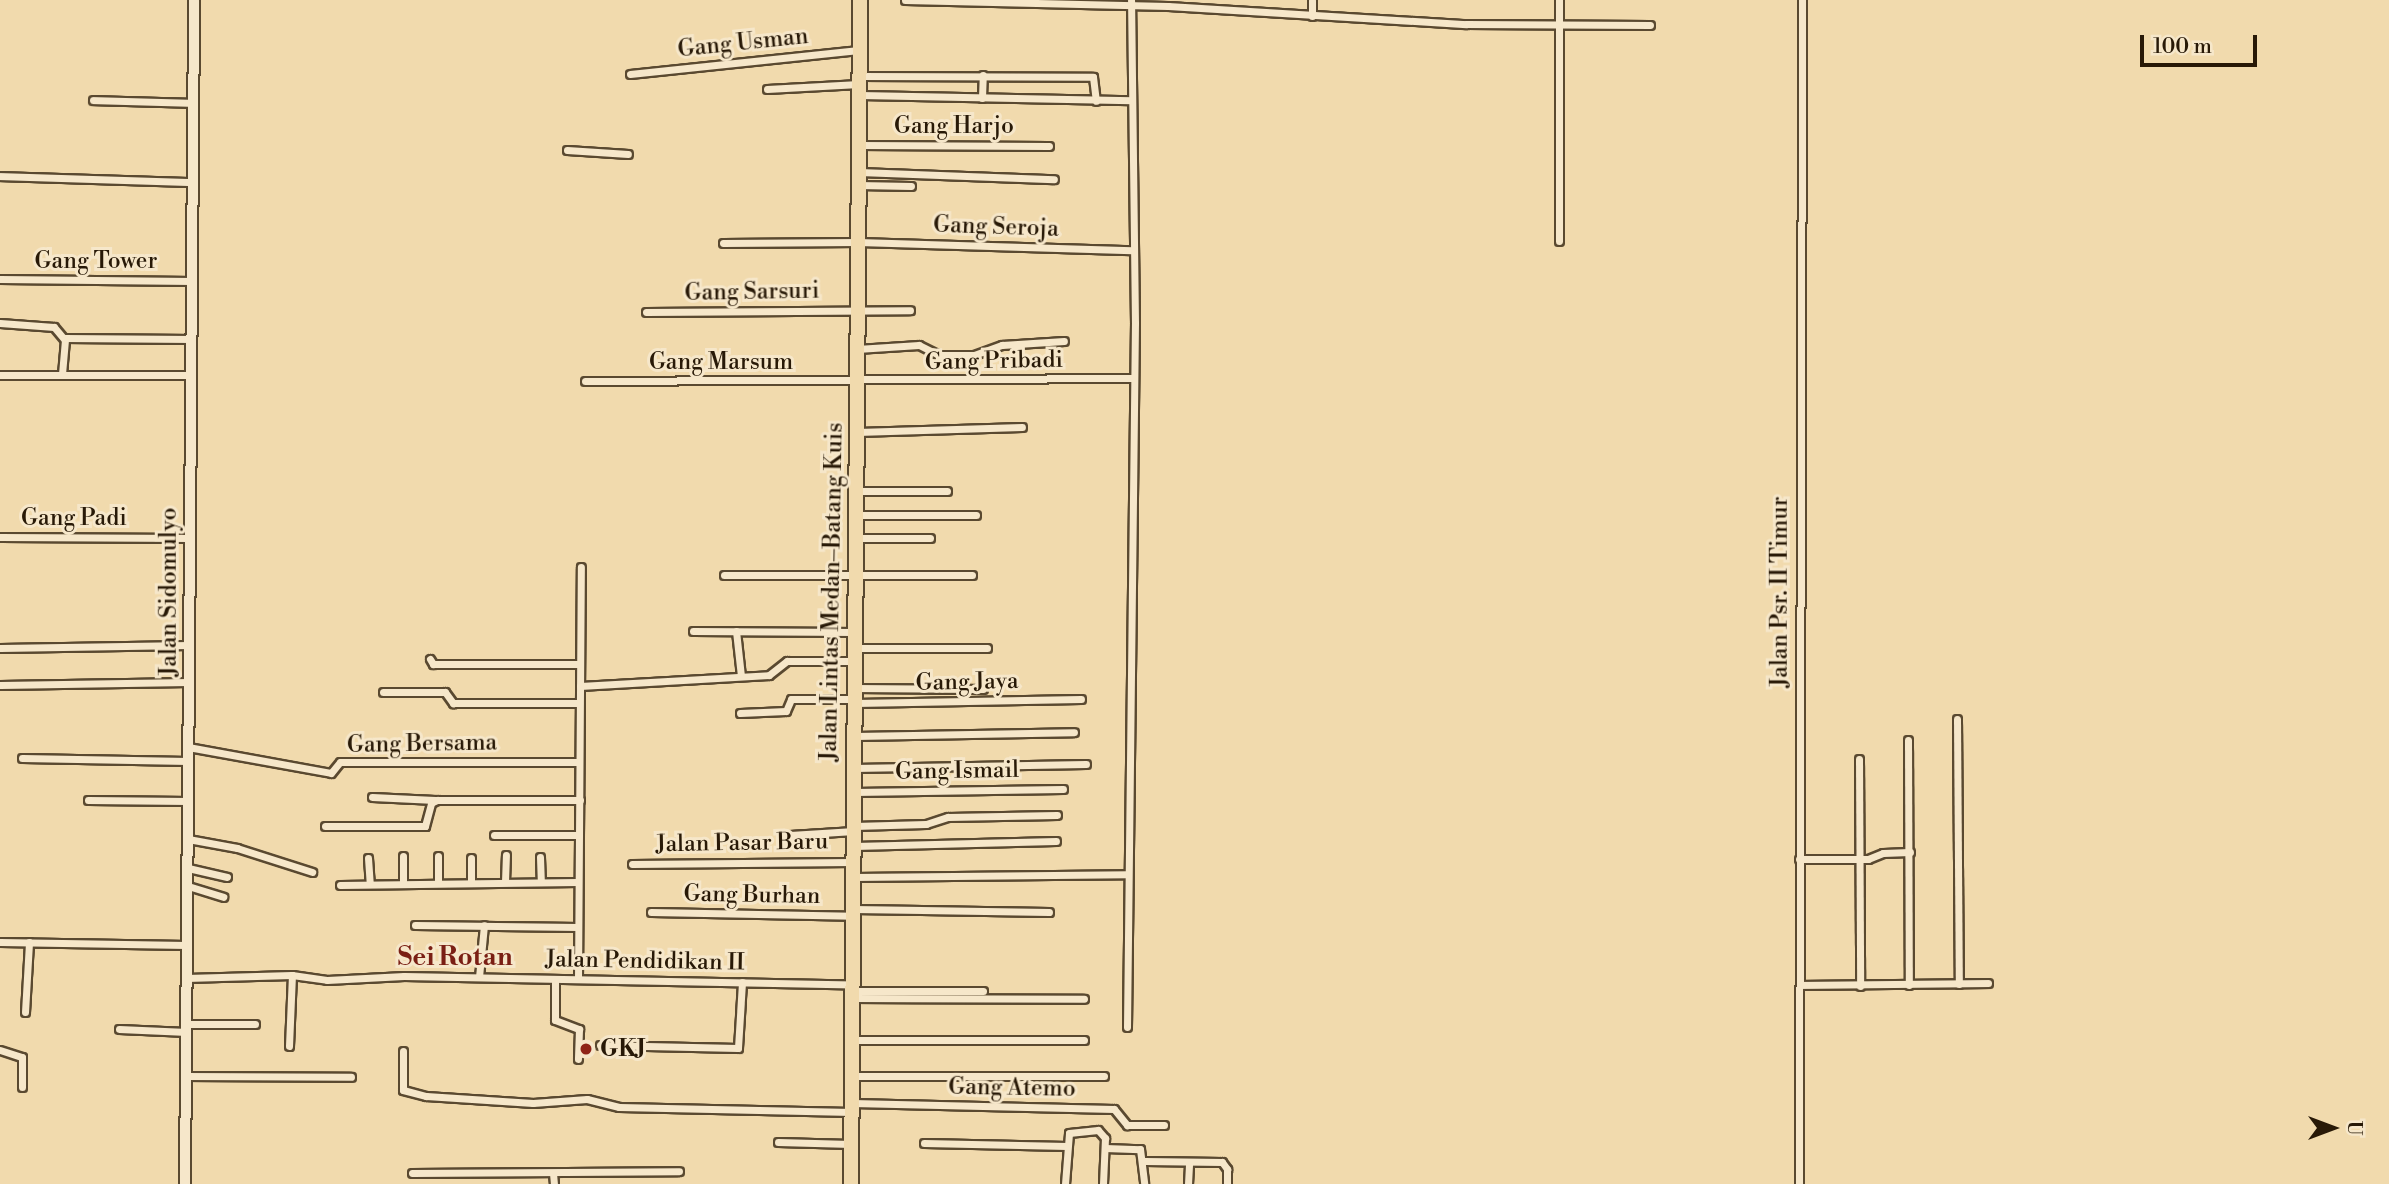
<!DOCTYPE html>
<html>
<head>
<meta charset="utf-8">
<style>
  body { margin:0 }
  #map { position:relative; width:2389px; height:1184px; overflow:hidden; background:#f1daad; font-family:"Libre Bodoni",serif }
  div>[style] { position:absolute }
  .roads { filter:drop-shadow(2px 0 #5a4930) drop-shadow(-2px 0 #5a4930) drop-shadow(0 2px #5a4930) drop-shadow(0 -2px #5a4930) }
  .street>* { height:7px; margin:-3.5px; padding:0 3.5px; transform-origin:3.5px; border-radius:3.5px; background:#f6e7ca }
  .secondary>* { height:10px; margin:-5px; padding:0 5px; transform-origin:5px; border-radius:5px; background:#f6e7ca }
  .highway>* { height:14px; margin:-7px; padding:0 7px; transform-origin:7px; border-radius:7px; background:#f1daad }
  .dots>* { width:19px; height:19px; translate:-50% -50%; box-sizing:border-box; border:4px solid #f6e7ca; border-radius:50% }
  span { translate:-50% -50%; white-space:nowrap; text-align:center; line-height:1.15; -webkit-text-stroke:6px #f6e7ca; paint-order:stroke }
  .street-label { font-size:23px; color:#281907 }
  .poi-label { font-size:23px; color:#281907; font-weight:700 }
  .left { translate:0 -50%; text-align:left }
  .quarter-label { font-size:26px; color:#7a1f14; font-weight:700 }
  .north { position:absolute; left:2298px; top:1093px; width:70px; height:70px; -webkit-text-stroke:5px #f6e7ca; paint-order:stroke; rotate:90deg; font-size:19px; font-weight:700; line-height:28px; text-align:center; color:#281907 }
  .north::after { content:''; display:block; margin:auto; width:24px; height:32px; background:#281907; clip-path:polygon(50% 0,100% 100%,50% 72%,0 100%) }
  .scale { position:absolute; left:2140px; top:35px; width:117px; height:32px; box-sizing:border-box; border:4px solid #281907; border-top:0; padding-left:9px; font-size:21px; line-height:24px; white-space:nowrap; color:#281907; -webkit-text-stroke:5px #f6e7ca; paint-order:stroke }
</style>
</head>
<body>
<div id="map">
  <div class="roads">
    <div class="street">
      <i style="left:905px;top:0;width:263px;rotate:1.3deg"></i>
      <i style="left:1168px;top:6px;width:299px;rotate:3.5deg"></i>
      <i style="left:1466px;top:24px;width:184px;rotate:0.3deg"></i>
      <i style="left:1559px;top:0;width:241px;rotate:90deg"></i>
      <i style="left:1312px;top:16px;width:16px;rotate:-90deg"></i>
      <i style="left:630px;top:74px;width:230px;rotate:-6deg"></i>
      <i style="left:860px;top:76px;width:233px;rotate:0.2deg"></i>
      <i style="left:1093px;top:77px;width:24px;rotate:83deg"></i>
      <i style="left:767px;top:89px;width:92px;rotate:-3.1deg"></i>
      <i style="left:860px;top:95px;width:272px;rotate:1.1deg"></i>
      <i style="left:982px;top:98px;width:23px;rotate:-88deg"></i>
      <i style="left:93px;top:100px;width:100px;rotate:1.7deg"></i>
      <i style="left:860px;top:145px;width:189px;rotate:0.3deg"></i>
      <i style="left:567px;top:150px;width:61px;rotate:3.8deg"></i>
      <i style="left:859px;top:172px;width:195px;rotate:2.1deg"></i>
      <i style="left:0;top:176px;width:192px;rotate:1.8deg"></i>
      <i style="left:858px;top:185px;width:53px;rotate:1.1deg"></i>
      <i style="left:723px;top:243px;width:135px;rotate:-0.4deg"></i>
      <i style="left:858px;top:242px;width:274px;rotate:1.7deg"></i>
      <i style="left:0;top:279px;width:192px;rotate:0.6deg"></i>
      <i style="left:646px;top:312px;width:264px;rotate:-0.4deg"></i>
      <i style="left:0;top:323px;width:54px;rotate:4.2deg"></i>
      <i style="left:54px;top:327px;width:16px;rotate:50deg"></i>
      <i style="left:857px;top:349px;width:62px;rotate:-3.7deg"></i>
      <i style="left:919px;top:345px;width:22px;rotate:27deg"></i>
      <i style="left:939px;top:355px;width:35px"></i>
      <i style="left:974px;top:355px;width:30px;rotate:-20deg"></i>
      <i style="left:1002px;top:345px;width:62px;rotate:-3.7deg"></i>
      <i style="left:62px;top:374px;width:36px;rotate:-85deg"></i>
      <i style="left:65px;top:338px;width:127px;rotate:0.5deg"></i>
      <i style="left:0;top:375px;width:191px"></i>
      <i style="left:585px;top:381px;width:548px;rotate:-0.31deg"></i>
      <i style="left:857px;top:432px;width:165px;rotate:-1.7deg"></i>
      <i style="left:857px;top:491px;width:90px"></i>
      <i style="left:856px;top:515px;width:120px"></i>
      <i style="left:0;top:537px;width:190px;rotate:0.3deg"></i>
      <i style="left:856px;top:538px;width:74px"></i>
      <i style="left:724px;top:575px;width:248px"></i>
      <i style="left:693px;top:631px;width:161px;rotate:0.4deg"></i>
      <i style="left:736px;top:631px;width:45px;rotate:83.7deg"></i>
      <i style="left:0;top:648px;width:189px;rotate:-0.9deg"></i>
      <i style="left:855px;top:648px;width:132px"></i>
      <i style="left:430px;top:659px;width:6px;rotate:59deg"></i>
      <i style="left:433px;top:664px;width:147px"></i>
      <i style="left:0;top:685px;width:189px;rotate:-0.9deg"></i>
      <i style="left:580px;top:686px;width:189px;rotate:-3.3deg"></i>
      <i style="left:769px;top:675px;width:23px;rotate:-38deg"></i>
      <i style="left:787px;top:661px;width:67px"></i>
      <i style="left:855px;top:688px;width:128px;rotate:0.4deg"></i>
      <i style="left:383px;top:692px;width:62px"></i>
      <i style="left:445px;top:692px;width:14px;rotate:54deg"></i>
      <i style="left:453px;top:703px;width:126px"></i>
      <i style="left:855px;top:703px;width:226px;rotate:-1deg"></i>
      <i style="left:740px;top:713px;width:46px;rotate:-2.5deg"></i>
      <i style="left:786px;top:711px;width:13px;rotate:-67deg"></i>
      <i style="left:791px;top:699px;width:63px"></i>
      <i style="left:1957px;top:719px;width:265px;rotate:89.6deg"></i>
      <i style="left:855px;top:736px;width:219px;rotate:-1deg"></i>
      <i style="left:1908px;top:740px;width:245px;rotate:89.8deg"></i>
      <i style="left:188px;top:747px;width:145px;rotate:10.3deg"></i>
      <i style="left:331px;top:773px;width:14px;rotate:-51deg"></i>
      <i style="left:340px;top:762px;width:239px"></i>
      <i style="left:22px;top:758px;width:166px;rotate:1deg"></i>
      <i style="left:1859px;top:759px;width:227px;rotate:89.7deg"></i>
      <i style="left:854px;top:768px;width:232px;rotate:-1deg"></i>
      <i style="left:854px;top:792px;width:209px;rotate:-0.8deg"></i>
      <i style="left:372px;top:797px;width:63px;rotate:2.7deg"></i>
      <i style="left:88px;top:800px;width:100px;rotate:0.6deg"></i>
      <i style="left:325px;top:826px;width:100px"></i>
      <i style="left:425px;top:826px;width:24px;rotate:-75deg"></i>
      <i style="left:431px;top:803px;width:7px;rotate:-27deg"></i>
      <i style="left:437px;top:800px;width:143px"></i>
      <i style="left:854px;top:826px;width:72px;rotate:-1.6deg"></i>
      <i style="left:926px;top:824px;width:23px;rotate:-18deg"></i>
      <i style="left:948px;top:817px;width:109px;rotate:-1.1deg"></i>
      <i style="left:494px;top:835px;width:85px"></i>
      <i style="left:790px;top:835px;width:64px;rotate:-3.6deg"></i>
      <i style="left:188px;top:839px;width:50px;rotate:10.4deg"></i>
      <i style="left:237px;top:848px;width:79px;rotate:17.7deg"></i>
      <i style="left:854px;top:846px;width:202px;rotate:-1.4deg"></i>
      <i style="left:403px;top:856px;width:28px;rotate:90deg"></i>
      <i style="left:438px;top:856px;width:27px;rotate:90deg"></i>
      <i style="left:540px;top:857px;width:25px;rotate:88deg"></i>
      <i style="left:368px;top:858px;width:26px;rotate:86deg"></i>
      <i style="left:471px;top:858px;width:25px;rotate:90deg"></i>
      <i style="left:1799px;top:859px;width:69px"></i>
      <i style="left:1868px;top:859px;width:16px;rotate:-22deg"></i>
      <i style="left:1883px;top:853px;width:27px;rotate:-2deg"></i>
      <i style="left:632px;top:864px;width:221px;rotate:-0.5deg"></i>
      <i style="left:188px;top:868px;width:40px;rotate:13deg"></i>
      <i style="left:854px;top:877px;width:274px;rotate:-0.6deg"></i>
      <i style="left:505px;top:882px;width:27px;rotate:-88deg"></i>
      <i style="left:340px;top:885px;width:238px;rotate:-0.7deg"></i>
      <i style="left:188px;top:886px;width:37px;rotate:17deg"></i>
      <i style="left:853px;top:909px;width:196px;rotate:0.9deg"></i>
      <i style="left:651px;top:912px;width:201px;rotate:1.1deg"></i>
      <i style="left:415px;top:925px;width:163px;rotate:0.7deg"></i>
      <i style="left:0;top:942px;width:187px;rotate:0.9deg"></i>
      <i style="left:479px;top:977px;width:52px;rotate:-84.5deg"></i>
      <i style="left:186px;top:978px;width:106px;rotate:-1.6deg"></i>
      <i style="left:292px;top:975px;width:35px;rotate:8deg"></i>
      <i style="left:327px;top:980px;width:77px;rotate:-3deg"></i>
      <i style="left:404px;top:976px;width:449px;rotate:1.1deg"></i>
      <i style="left:555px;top:979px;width:41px;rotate:90deg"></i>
      <i style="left:555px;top:1020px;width:26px;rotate:21deg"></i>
      <i style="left:579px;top:1029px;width:30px;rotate:92deg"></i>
      <i style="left:578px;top:979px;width:412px;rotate:-89.6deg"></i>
      <i style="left:1800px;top:985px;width:188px;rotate:-0.6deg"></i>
      <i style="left:853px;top:991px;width:130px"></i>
      <i style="left:853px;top:998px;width:231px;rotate:0.2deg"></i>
      <i style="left:25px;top:1012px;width:70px;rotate:-86.7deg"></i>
      <i style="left:186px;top:1024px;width:69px"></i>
      <i style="left:1127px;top:1027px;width:704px;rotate:-89.35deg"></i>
      <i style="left:1135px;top:323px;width:323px;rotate:-90.7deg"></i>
      <i style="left:119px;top:1029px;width:68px;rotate:2.5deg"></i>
      <i style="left:852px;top:1040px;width:232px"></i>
      <i style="left:600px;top:1045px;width:138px;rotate:1.2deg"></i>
      <i style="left:738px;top:1048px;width:66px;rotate:-86.5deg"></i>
      <i style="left:289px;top:1046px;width:71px;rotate:-87.6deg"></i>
      <i style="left:0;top:1050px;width:23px;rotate:18deg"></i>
      <i style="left:22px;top:1057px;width:30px;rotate:90deg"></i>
      <i style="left:403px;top:1051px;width:39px;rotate:90deg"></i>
      <i style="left:403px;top:1090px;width:24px;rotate:15deg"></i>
      <i style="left:426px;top:1096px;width:107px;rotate:3.7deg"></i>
      <i style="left:533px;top:1103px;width:54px;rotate:-4.2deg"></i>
      <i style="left:587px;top:1099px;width:33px;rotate:14deg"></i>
      <i style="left:619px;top:1107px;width:233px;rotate:1.2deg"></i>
      <i style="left:185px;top:1076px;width:166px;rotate:0.3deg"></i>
      <i style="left:852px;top:1076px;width:252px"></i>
      <i style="left:852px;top:1103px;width:262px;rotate:1.3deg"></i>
      <i style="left:1114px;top:1109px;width:21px;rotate:51deg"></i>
      <i style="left:1127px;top:1125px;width:37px"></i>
      <i style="left:778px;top:1142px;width:73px;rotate:1.6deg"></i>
      <i style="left:924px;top:1143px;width:143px;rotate:1.2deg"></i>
      <i style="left:1105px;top:1148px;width:35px;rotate:2deg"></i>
      <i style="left:1140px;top:1149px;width:35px;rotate:83deg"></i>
      <i style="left:1145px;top:1161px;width:77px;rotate:0.7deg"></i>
      <i style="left:1222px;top:1162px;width:9px;rotate:54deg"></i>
      <i style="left:1227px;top:1169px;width:15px;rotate:90deg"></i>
      <i style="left:412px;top:1173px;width:267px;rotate:-0.4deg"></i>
      <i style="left:553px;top:1173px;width:11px;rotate:85deg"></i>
      <i style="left:1065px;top:1184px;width:51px;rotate:-85.5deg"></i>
      <i style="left:1069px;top:1133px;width:29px;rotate:-6deg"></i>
      <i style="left:1098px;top:1130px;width:11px;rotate:49deg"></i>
      <i style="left:1105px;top:1138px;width:46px;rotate:92.5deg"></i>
      <i style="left:1188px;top:1184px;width:21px;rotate:-87deg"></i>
      <i style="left:1799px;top:1184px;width:1184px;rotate:-89.85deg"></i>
    </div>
    <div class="secondary">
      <i style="left:185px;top:1184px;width:1184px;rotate:-89.56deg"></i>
    </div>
    <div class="highway">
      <i style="left:851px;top:1184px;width:1184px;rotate:-89.56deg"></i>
    </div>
  </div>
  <div class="dots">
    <i style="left:586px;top:1049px;background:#8f2418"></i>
  </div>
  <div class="street-label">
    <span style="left:743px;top:43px;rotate:-6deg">Gang Usman</span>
    <span style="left:954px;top:126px">Gang Harjo</span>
    <span style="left:996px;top:227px;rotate:2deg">Gang Seroja</span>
    <span style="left:96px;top:261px">Gang Tower</span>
    <span style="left:752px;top:292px;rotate:-1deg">Gang Sarsuri</span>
    <span style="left:994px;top:361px;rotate:-1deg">Gang Pribadi</span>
    <span style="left:721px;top:362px">Gang Marsum</span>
    <span style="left:74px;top:518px">Gang Padi</span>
    <span style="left:169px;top:592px;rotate:-90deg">Jalan Sidomulyo</span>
    <span style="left:832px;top:592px;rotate:-89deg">Jalan Lintas Medan–Batang Kuis</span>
    <span style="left:1780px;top:592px;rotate:-90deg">Jalan Psr. II Timur</span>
    <span style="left:967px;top:682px;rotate:-1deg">Gang Jaya</span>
    <span style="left:422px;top:744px;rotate:-1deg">Gang Bersama</span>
    <span style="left:957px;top:771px;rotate:-1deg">Gang Ismail</span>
    <span style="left:742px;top:843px;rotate:-1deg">Jalan Pasar Baru</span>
    <span style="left:752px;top:895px;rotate:1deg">Gang Burhan</span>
    <span style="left:645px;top:961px;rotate:1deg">Jalan Pendidikan II</span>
    <span style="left:1012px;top:1088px;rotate:1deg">Gang Atemo</span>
  </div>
  <div class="poi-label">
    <span class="left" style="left:600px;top:1049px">GKJ</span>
  </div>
  <div class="quarter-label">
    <span style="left:455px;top:958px">Sei Rotan</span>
  </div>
  <div class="north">U</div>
  <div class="scale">100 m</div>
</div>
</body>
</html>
